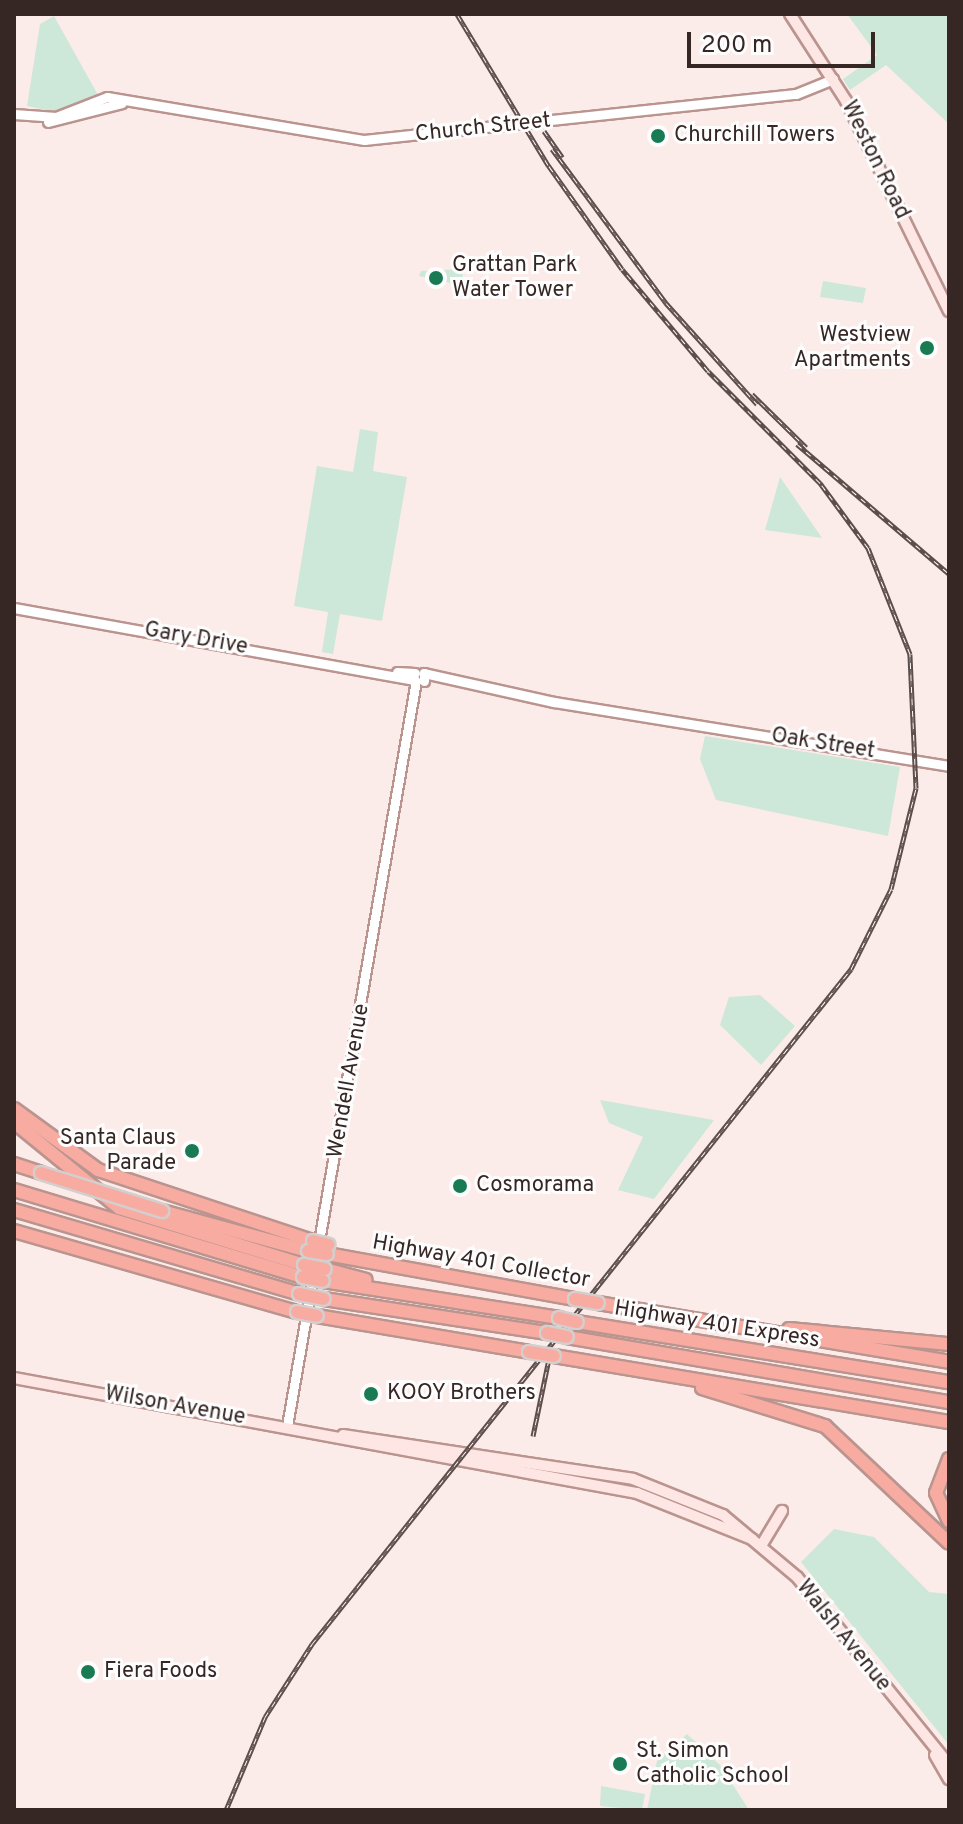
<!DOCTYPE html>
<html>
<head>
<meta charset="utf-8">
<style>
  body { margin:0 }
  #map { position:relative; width:963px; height:1824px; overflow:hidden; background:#fcece9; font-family:Overpass,sans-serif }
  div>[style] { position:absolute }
  .green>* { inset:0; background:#cde7d8 }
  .roads { filter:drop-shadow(2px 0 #ba948f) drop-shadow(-2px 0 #ba948f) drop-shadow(0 2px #ba948f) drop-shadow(0 -2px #ba948f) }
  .tertiary>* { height:9px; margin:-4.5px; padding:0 4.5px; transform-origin:4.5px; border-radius:4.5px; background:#fff }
  .secondary>* { height:10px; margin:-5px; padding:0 5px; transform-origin:5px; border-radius:5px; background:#fde6e3 }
  .motorway>* { height:12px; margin:-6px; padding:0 6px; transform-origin:6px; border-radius:6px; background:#f8aca1 }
  .rail>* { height:5px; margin-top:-2.5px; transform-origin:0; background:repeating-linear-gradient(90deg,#fdfdfd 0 6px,#5d4d4b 0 12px); box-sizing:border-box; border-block:2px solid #5d4d4b }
  .bridges { filter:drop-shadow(2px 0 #d3cfcf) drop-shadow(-2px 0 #d3cfcf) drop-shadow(0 2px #d3cfcf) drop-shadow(0 -2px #d3cfcf) }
  .motorway-bridge>* { height:12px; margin:-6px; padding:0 6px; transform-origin:6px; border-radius:6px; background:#f8aca1 }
  .dots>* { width:22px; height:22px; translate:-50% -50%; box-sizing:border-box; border:4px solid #fdfdfd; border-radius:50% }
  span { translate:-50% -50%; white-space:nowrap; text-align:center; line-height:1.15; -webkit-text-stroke:6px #fdfdfd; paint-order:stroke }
  .street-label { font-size:22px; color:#362725 }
  .poi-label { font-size:22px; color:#362725 }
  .left { translate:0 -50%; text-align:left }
  .right { translate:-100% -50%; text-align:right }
  .frame { position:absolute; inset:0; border:16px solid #362725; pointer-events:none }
  .scale { position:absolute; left:687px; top:32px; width:188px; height:36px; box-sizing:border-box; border:4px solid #362725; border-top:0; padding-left:10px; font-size:24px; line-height:28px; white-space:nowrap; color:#362725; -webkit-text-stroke:6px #fdfdfd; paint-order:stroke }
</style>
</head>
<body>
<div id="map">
  <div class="green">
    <i style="clip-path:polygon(847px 14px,949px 14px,949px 124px,886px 65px,850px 90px,843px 79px,877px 55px)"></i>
    <i style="clip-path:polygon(54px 16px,98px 95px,56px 112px,27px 106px,40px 24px)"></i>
    <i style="clip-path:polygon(462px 269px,464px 286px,419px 276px,421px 271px)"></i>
    <i style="clip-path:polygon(823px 281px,866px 288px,863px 303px,820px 297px)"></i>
    <i style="clip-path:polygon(360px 429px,378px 432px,373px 471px,407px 477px,382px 621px,340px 614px,333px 654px,322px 652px,328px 612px,294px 606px,317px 466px,353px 472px)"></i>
    <i style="clip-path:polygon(780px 477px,822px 538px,765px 530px)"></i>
    <i style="clip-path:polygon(705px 736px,900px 767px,888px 836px,716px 800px,700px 759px)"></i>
    <i style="clip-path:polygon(760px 995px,795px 1026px,761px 1065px,720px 1025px,729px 997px)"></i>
    <i style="clip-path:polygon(600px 1100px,714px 1120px,654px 1199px,618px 1190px,643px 1137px,609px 1123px)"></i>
    <i style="clip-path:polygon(834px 1529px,874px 1537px,929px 1592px,949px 1594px,949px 1745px,801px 1562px)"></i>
    <i style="clip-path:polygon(687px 1734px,721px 1766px,749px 1810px,647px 1810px,657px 1761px)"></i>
    <i style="clip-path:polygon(601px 1786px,645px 1794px,642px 1810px,600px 1806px)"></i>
  </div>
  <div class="roads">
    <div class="tertiary">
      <i style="left:14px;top:114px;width:42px;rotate:4.1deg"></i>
      <i style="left:56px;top:117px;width:55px;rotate:-21.4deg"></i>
      <i style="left:107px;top:97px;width:261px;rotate:9.5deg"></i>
      <i style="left:364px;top:140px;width:434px;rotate:-6.1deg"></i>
      <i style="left:796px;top:94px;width:40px;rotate:-22deg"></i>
      <i style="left:48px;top:122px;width:76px;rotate:-14.4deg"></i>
      <i style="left:14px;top:608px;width:407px;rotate:10.2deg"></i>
      <i style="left:397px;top:672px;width:18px;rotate:3deg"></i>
      <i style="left:424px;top:681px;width:8px;rotate:-90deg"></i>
      <i style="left:424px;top:673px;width:133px;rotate:12.6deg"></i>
      <i style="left:554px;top:702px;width:400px;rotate:9.2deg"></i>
      <i style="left:287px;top:1426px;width:756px;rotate:-80.18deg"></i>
    </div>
    <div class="secondary">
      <i style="left:790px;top:14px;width:103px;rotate:57.2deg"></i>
      <i style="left:846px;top:101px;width:234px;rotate:63.9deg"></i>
      <i style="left:14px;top:1378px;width:634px;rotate:10.46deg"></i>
      <i style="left:637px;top:1493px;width:124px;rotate:21.8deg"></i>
      <i style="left:343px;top:1435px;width:293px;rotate:8.6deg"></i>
      <i style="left:633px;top:1479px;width:97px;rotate:21.8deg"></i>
      <i style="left:723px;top:1515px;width:97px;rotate:40deg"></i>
      <i style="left:797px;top:1577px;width:242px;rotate:51deg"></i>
      <i style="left:761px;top:1546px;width:41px;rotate:-59deg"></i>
      <i style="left:935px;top:1755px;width:28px;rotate:60deg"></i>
    </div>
    <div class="motorway">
      <i style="left:14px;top:1109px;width:104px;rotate:36deg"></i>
      <i style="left:98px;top:1170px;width:226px;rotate:18.3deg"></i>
      <i style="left:14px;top:1122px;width:136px;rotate:39.3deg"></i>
      <i style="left:119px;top:1208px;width:194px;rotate:17.1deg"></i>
      <i style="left:14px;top:1164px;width:28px;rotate:18deg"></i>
      <i style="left:14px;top:1190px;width:302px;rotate:16.8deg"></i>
      <i style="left:14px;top:1210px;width:297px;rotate:16.4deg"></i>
      <i style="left:162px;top:1211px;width:151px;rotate:15.3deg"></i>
      <i style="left:14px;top:1231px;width:294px;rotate:16deg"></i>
      <i style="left:327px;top:1254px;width:252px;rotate:10.3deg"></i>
      <i style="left:325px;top:1269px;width:42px;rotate:15deg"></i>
      <i style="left:323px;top:1281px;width:239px;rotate:8.9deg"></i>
      <i style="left:324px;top:1299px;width:226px;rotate:8.7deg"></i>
      <i style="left:598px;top:1303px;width:356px;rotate:9.5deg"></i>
      <i style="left:317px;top:1316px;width:215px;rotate:9.6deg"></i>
      <i style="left:577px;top:1322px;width:377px;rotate:9.2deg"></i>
      <i style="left:789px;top:1329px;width:161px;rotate:5.4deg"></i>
      <i style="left:567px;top:1337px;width:387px;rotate:9.7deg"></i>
      <i style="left:554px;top:1356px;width:400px;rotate:9.5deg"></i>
      <i style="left:702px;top:1388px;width:129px;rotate:17.2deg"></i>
      <i style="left:825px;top:1426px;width:170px;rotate:43.3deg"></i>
      <i style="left:949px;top:1459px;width:36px;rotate:111deg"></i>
      <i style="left:936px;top:1493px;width:31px;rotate:65deg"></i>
    </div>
  </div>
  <div class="rail">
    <i style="left:544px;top:131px;width:32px;rotate:55deg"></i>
    <i style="left:552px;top:149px;width:192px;rotate:53.5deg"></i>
    <i style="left:666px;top:303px;width:136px;rotate:48deg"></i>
    <i style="left:752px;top:394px;width:76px;rotate:44.5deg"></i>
    <i style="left:797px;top:444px;width:200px;rotate:40.5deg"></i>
    <i style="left:533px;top:1436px;width:84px;rotate:-78.3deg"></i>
    <i style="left:226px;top:1810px;width:101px;rotate:-67.2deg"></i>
    <i style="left:265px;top:1717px;width:87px;rotate:-57.2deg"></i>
    <i style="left:312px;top:1644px;width:864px;rotate:-51.39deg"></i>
    <i style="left:851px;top:969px;width:89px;rotate:-63.4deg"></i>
    <i style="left:891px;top:889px;width:104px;rotate:-76.1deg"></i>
    <i style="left:916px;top:788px;width:134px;rotate:-92.6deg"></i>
    <i style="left:910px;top:654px;width:114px;rotate:-111.6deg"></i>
    <i style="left:868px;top:548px;width:81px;rotate:-126.4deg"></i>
    <i style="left:820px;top:483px;width:158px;rotate:-135deg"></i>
    <i style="left:708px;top:371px;width:133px;rotate:-130.1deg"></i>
    <i style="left:622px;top:269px;width:128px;rotate:-125.4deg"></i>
    <i style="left:548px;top:165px;width:176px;rotate:-121.1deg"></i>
  </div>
  <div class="bridges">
    <div class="motorway-bridge">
      <i style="left:41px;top:1173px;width:127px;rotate:17.4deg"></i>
      <i style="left:313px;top:1241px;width:16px;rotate:14deg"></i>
      <i style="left:308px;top:1251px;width:19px;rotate:9deg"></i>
      <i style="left:304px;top:1265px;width:21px;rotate:11deg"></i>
      <i style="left:303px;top:1277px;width:20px;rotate:11deg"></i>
      <i style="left:299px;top:1294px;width:25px;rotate:11deg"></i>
      <i style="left:575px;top:1299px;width:23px;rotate:10deg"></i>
      <i style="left:297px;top:1312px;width:20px;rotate:11deg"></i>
      <i style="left:559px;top:1318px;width:18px;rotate:13deg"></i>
      <i style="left:547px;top:1333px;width:20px;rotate:11deg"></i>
      <i style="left:529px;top:1352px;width:25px;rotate:9deg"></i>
    </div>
  </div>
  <div class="dots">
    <i style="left:658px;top:136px;background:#187b54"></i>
    <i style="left:436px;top:278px;background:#187b54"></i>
    <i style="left:927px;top:348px;background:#187b54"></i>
    <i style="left:192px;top:1151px;background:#187b54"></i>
    <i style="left:460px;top:1186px;background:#187b54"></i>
    <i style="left:371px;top:1394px;background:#187b54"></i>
    <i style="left:88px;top:1672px;background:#187b54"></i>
    <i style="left:620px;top:1764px;background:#187b54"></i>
  </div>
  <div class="street-label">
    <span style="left:483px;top:128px;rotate:-6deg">Church Street</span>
    <span style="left:875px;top:160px;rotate:64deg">Weston Road</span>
    <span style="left:196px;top:639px;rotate:10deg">Gary Drive</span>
    <span style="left:823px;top:744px;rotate:9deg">Oak Street</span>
    <span style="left:349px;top:1081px;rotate:-80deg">Wendell Avenue</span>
    <span style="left:481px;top:1262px;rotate:10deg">Highway 401 Collector</span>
    <span style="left:717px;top:1325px;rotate:9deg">Highway 401 Express</span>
    <span style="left:175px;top:1406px;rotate:10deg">Wilson Avenue</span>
    <span style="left:843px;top:1636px;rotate:51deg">Walsh Avenue</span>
  </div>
  <div class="poi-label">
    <span class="left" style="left:674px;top:136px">Churchill Towers</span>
    <span class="left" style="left:452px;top:278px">Grattan Park<br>Water Tower</span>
    <span class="right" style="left:911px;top:348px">Westview<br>Apartments</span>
    <span class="right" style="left:176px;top:1151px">Santa Claus<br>Parade</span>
    <span class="left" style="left:476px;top:1186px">Cosmorama</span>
    <span class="left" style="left:387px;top:1394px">KOOY Brothers</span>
    <span class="left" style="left:104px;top:1672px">Fiera Foods</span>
    <span class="left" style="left:636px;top:1764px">St. Simon<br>Catholic School</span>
  </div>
  <div class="frame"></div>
  <div class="scale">200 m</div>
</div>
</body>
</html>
